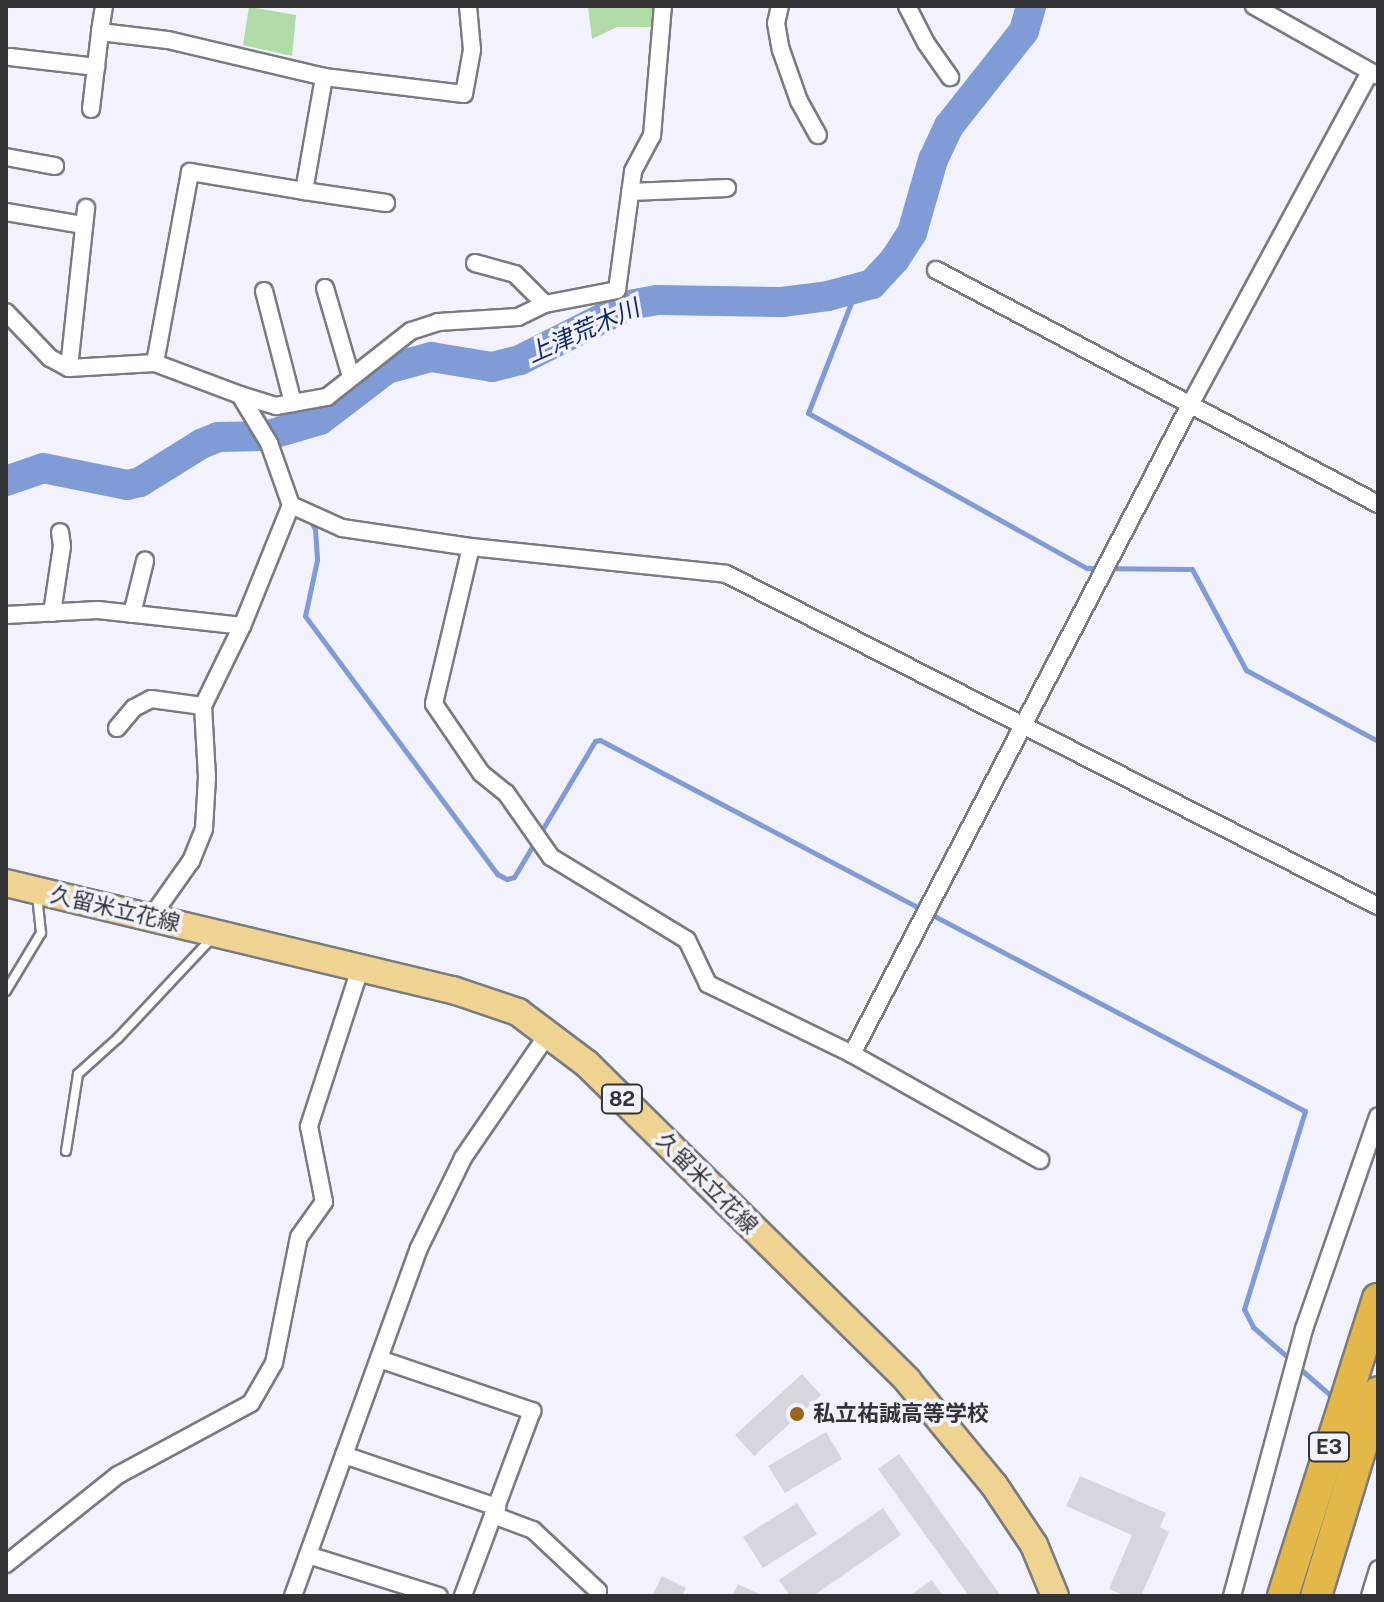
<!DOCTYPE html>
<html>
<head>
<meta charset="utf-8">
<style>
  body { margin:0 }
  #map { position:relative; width:1384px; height:1602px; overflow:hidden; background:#f2f2fc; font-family:"Public Sans","Noto Sans JP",sans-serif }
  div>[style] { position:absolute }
  .green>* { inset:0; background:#b1dba6 }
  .stream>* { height:5px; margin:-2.5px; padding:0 2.5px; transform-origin:2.5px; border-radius:2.5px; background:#809bd5 }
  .river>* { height:30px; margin:-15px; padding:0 15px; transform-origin:15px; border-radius:15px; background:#809bd5 }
  .building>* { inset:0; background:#d6d6df }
  .roads { filter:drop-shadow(2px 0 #797a82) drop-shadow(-2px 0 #797a82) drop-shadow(0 2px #797a82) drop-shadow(0 -2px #797a82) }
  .service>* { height:8px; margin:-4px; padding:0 4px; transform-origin:4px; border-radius:4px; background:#fff }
  .minor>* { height:16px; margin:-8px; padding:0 8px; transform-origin:8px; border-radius:8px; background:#fff }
  .primary>* { height:26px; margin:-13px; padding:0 13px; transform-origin:13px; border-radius:13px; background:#efd491 }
  .motorway>* { height:30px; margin:-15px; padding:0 15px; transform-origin:15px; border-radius:15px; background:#e4b848 }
  .dots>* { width:22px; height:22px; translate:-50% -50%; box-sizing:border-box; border:4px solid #f2f2fc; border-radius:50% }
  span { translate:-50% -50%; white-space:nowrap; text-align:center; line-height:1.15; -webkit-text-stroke:7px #f2f2fc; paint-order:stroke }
  .shield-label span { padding:2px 6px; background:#f2f2fc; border:2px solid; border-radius:6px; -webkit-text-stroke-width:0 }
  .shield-label { font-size:20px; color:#333336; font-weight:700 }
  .street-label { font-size:22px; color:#333336 }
  .poi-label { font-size:22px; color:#333336; font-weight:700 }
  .left { translate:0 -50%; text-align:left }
  .water-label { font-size:24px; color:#10286b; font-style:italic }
  .frame { position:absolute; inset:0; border:8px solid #333336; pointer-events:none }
</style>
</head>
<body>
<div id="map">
  <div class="green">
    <i style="clip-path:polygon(588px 6px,656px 6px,653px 27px,617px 27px,592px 39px)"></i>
    <i style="clip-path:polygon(249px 7px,296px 15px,292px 56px,243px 45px)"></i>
  </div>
  <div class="stream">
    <i style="left:856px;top:290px;width:132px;rotate:111.3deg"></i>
    <i style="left:808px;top:413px;width:319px;rotate:29.1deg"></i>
    <i style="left:1087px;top:568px;width:105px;rotate:0.5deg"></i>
    <i style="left:1192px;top:569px;width:115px;rotate:61.9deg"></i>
    <i style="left:1246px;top:670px;width:150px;rotate:28.3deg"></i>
    <i style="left:310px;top:520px;width:10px;rotate:61deg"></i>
    <i style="left:315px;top:529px;width:31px;rotate:86deg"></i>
    <i style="left:317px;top:560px;width:57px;rotate:102.1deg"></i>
    <i style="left:305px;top:616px;width:322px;rotate:53.3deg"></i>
    <i style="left:497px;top:874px;width:11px;rotate:27deg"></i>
    <i style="left:507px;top:879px;width:7px;rotate:-16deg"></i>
    <i style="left:514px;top:877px;width:158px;rotate:-59.2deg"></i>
    <i style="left:595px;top:741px;width:5px;rotate:-11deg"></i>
    <i style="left:600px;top:740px;width:797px;rotate:27.76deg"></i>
    <i style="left:1305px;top:1111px;width:207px;rotate:107.1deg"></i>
    <i style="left:1244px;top:1309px;width:20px;rotate:63deg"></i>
    <i style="left:1253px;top:1327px;width:50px;rotate:41deg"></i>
    <i style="left:1298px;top:1367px;width:50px;rotate:41deg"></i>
  </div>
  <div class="river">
    <i style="left:6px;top:481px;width:39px;rotate:-19deg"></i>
    <i style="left:43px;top:468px;width:86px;rotate:11.4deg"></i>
    <i style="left:127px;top:485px;width:13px;rotate:-13deg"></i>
    <i style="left:140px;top:482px;width:72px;rotate:-31.9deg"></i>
    <i style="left:201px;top:444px;width:18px;rotate:-22deg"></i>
    <i style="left:218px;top:437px;width:47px;rotate:-1.2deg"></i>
    <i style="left:265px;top:436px;width:57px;rotate:-16.2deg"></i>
    <i style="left:320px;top:420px;width:84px;rotate:-37.3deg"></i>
    <i style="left:387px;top:369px;width:46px;rotate:-15.3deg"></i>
    <i style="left:431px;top:357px;width:62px;rotate:9.3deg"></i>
    <i style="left:492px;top:367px;width:29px;rotate:-14deg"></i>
    <i style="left:520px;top:360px;width:122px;rotate:-26.8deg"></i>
    <i style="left:629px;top:305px;width:28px;rotate:-10deg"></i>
    <i style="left:657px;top:300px;width:125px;rotate:0.9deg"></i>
    <i style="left:782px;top:302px;width:46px;rotate:-7.4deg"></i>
    <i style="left:828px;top:296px;width:46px;rotate:-15.3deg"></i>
    <i style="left:872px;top:284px;width:34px;rotate:-47deg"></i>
    <i style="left:895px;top:259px;width:31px;rotate:-57deg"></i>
    <i style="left:912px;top:233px;width:76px;rotate:-74deg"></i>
    <i style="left:933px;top:160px;width:38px;rotate:-65deg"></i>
    <i style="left:949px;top:126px;width:121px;rotate:-51.7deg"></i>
    <i style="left:1024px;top:31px;width:26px;rotate:-74deg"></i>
  </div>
  <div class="building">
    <i style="clip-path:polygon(802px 1374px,821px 1395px,754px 1456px,735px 1435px)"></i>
    <i style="clip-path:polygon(826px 1432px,842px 1459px,785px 1493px,768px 1466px)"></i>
    <i style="clip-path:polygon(899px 1454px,1001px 1596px,969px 1596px,878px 1469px)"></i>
    <i style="clip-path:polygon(1080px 1476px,1166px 1513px,1160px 1527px,1169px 1532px,1141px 1596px,1125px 1596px,1109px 1589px,1132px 1535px,1066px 1506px)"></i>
    <i style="clip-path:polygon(797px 1503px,817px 1534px,763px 1568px,743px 1537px)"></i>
    <i style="clip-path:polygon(883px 1508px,901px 1535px,813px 1596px,790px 1596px,779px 1580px)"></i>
    <i style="clip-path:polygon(662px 1576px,686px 1588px,682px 1596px,652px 1596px)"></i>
    <i style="clip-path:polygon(932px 1580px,943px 1596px,909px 1596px)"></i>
    <i style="clip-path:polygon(738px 1584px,763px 1596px,732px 1596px)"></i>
  </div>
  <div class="roads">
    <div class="service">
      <i style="left:6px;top:991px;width:68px;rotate:-58.9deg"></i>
      <i style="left:41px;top:933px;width:39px;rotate:-96deg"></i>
      <i style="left:66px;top:1151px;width:78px;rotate:-81.1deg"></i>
      <i style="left:78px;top:1074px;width:54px;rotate:-42deg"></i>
      <i style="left:118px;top:1038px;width:137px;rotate:-46.8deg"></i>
    </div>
    <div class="minor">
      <i style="left:104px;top:6px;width:26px;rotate:99deg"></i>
      <i style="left:100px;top:32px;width:68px;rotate:6.7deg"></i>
      <i style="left:168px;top:40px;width:160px;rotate:13.3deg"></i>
      <i style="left:324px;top:77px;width:141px;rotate:6.9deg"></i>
      <i style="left:464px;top:94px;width:45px;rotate:-79.7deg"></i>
      <i style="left:472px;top:50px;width:44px;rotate:-95.2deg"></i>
      <i style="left:780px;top:6px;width:17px;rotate:103deg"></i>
      <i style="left:776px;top:23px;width:27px;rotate:80deg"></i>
      <i style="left:781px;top:50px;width:54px;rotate:70.6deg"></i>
      <i style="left:799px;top:101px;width:39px;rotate:61deg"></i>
      <i style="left:907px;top:6px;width:42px;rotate:62.8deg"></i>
      <i style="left:926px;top:43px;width:42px;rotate:54.8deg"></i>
      <i style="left:1254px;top:6px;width:142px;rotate:29.4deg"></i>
      <i style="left:10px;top:57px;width:87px;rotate:6.6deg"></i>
      <i style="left:91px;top:109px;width:78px;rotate:-83.3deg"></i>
      <i style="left:6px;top:157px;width:50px;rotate:10.4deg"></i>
      <i style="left:304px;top:191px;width:83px;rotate:8.3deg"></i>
      <i style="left:630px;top:192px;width:97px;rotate:-2.4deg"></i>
      <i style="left:6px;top:212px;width:79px;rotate:9.5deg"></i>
      <i style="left:475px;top:263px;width:41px;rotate:15.4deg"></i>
      <i style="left:515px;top:274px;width:42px;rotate:45deg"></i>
      <i style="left:545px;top:304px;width:73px;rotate:-11deg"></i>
      <i style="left:617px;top:290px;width:120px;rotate:-82.3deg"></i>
      <i style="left:633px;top:171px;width:40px;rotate:-62deg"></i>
      <i style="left:652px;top:136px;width:130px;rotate:-85.2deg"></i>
      <i style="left:936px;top:270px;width:500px;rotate:27.9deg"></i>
      <i style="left:325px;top:288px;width:93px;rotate:73.7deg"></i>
      <i style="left:264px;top:291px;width:116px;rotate:75.5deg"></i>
      <i style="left:6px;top:312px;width:64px;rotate:46.3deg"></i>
      <i style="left:50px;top:358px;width:21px;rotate:28deg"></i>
      <i style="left:69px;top:368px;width:86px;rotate:-3.3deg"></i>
      <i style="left:155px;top:363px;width:91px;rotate:20.6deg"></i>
      <i style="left:240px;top:395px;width:56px;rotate:58.9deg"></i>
      <i style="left:269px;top:443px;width:66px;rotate:70.5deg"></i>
      <i style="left:291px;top:505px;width:131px;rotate:112deg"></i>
      <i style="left:242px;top:626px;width:89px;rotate:116deg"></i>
      <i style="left:203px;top:706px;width:71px;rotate:86.8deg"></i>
      <i style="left:207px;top:777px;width:52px;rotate:93.3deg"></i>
      <i style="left:204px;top:829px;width:35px;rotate:112deg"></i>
      <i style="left:191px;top:861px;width:67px;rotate:125.3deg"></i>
      <i style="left:155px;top:363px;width:194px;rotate:-79.6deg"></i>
      <i style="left:190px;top:172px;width:116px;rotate:9.5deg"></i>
      <i style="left:304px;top:191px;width:116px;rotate:-80deg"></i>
      <i style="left:69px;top:368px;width:161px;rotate:-83.9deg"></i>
      <i style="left:240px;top:395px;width:38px;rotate:17deg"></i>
      <i style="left:276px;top:406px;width:52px;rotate:-10deg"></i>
      <i style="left:327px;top:397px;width:107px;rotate:-38.2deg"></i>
      <i style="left:411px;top:331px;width:28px;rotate:-18deg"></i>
      <i style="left:438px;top:322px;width:80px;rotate:-3.6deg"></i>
      <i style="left:518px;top:317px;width:30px;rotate:-26deg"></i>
      <i style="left:291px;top:505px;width:56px;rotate:24.3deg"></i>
      <i style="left:342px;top:528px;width:130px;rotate:8.4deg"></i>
      <i style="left:471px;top:547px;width:256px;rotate:6deg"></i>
      <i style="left:726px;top:574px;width:732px;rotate:26.99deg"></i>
      <i style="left:471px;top:547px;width:161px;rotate:103.3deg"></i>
      <i style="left:434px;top:704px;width:83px;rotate:55.7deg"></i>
      <i style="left:481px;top:773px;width:32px;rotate:39deg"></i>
      <i style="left:506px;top:793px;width:78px;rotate:54.9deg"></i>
      <i style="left:551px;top:857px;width:159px;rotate:31.4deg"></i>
      <i style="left:687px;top:940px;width:49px;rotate:64.5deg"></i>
      <i style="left:708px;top:984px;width:160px;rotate:25.9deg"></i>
      <i style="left:852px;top:1054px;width:216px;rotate:29.4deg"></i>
      <i style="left:52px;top:613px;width:68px;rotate:-81.5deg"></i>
      <i style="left:62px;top:546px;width:14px;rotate:-98deg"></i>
      <i style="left:132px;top:614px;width:55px;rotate:-76.2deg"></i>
      <i style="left:6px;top:615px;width:92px;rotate:-3.1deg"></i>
      <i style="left:98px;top:610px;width:145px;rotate:6.3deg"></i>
      <i style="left:117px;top:728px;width:26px;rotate:-50deg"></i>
      <i style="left:134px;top:708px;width:19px;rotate:-28deg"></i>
      <i style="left:151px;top:699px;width:52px;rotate:7.7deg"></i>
      <i style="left:852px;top:1054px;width:734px;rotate:-62.49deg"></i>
      <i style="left:1191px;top:403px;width:376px;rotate:-61.6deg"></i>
      <i style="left:379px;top:1359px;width:162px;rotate:18.8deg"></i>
      <i style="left:532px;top:1411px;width:197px;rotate:110.5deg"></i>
      <i style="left:344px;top:1455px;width:162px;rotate:18.8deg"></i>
      <i style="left:493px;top:1515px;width:43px;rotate:20.6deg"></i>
      <i style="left:533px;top:1530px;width:89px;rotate:43.2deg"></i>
      <i style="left:598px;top:1591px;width:5px;rotate:101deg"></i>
      <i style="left:308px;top:1555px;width:137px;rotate:17.4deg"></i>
      <i style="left:6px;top:1564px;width:143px;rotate:-38.5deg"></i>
      <i style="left:118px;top:1475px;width:151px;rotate:-28.4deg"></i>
      <i style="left:251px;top:1403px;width:46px;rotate:-60.1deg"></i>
      <i style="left:274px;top:1363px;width:128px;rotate:-78.8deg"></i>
      <i style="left:299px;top:1237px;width:43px;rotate:-54.5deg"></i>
      <i style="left:324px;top:1202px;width:77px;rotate:-101.2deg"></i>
      <i style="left:309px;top:1126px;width:165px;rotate:-72deg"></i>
      <i style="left:293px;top:1596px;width:370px;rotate:-70.1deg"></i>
      <i style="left:419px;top:1248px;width:100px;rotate:-63.9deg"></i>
      <i style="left:463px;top:1158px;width:150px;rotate:-55.6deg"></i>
      <i style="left:1232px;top:1596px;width:277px;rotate:-74.9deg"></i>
      <i style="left:1304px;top:1329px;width:225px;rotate:-70.8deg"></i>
      <i style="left:1370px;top:1596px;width:28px;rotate:-73deg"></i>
    </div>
    <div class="primary">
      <i style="left:6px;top:883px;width:460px;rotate:13.5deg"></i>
      <i style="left:453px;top:990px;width:69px;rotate:18.7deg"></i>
      <i style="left:518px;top:1012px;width:86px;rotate:37deg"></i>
      <i style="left:587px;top:1064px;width:450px;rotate:44.6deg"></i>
      <i style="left:907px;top:1380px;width:136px;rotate:50.4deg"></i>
      <i style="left:994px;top:1485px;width:72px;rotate:56.3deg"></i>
      <i style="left:1034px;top:1545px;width:55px;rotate:67.6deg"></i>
    </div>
    <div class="motorway">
      <i style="left:1283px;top:1596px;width:312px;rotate:-72.3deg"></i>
      <i style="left:1316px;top:1596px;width:213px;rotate:-73.1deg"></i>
    </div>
  </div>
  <div class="dots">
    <i style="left:797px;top:1414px;background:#9a631d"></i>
  </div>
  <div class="shield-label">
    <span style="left:622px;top:1099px">82</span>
    <span style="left:1329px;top:1447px">E3</span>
  </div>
  <div class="street-label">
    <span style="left:115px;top:909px;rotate:13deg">久留米立花線</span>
    <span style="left:707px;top:1183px;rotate:45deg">久留米立花線</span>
  </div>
  <div class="poi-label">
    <span class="left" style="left:813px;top:1414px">私立祐誠高等学校</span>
  </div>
  <div class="water-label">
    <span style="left:583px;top:331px;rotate:-24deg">上津荒木川</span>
  </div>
  <div class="frame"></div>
</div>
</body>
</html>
